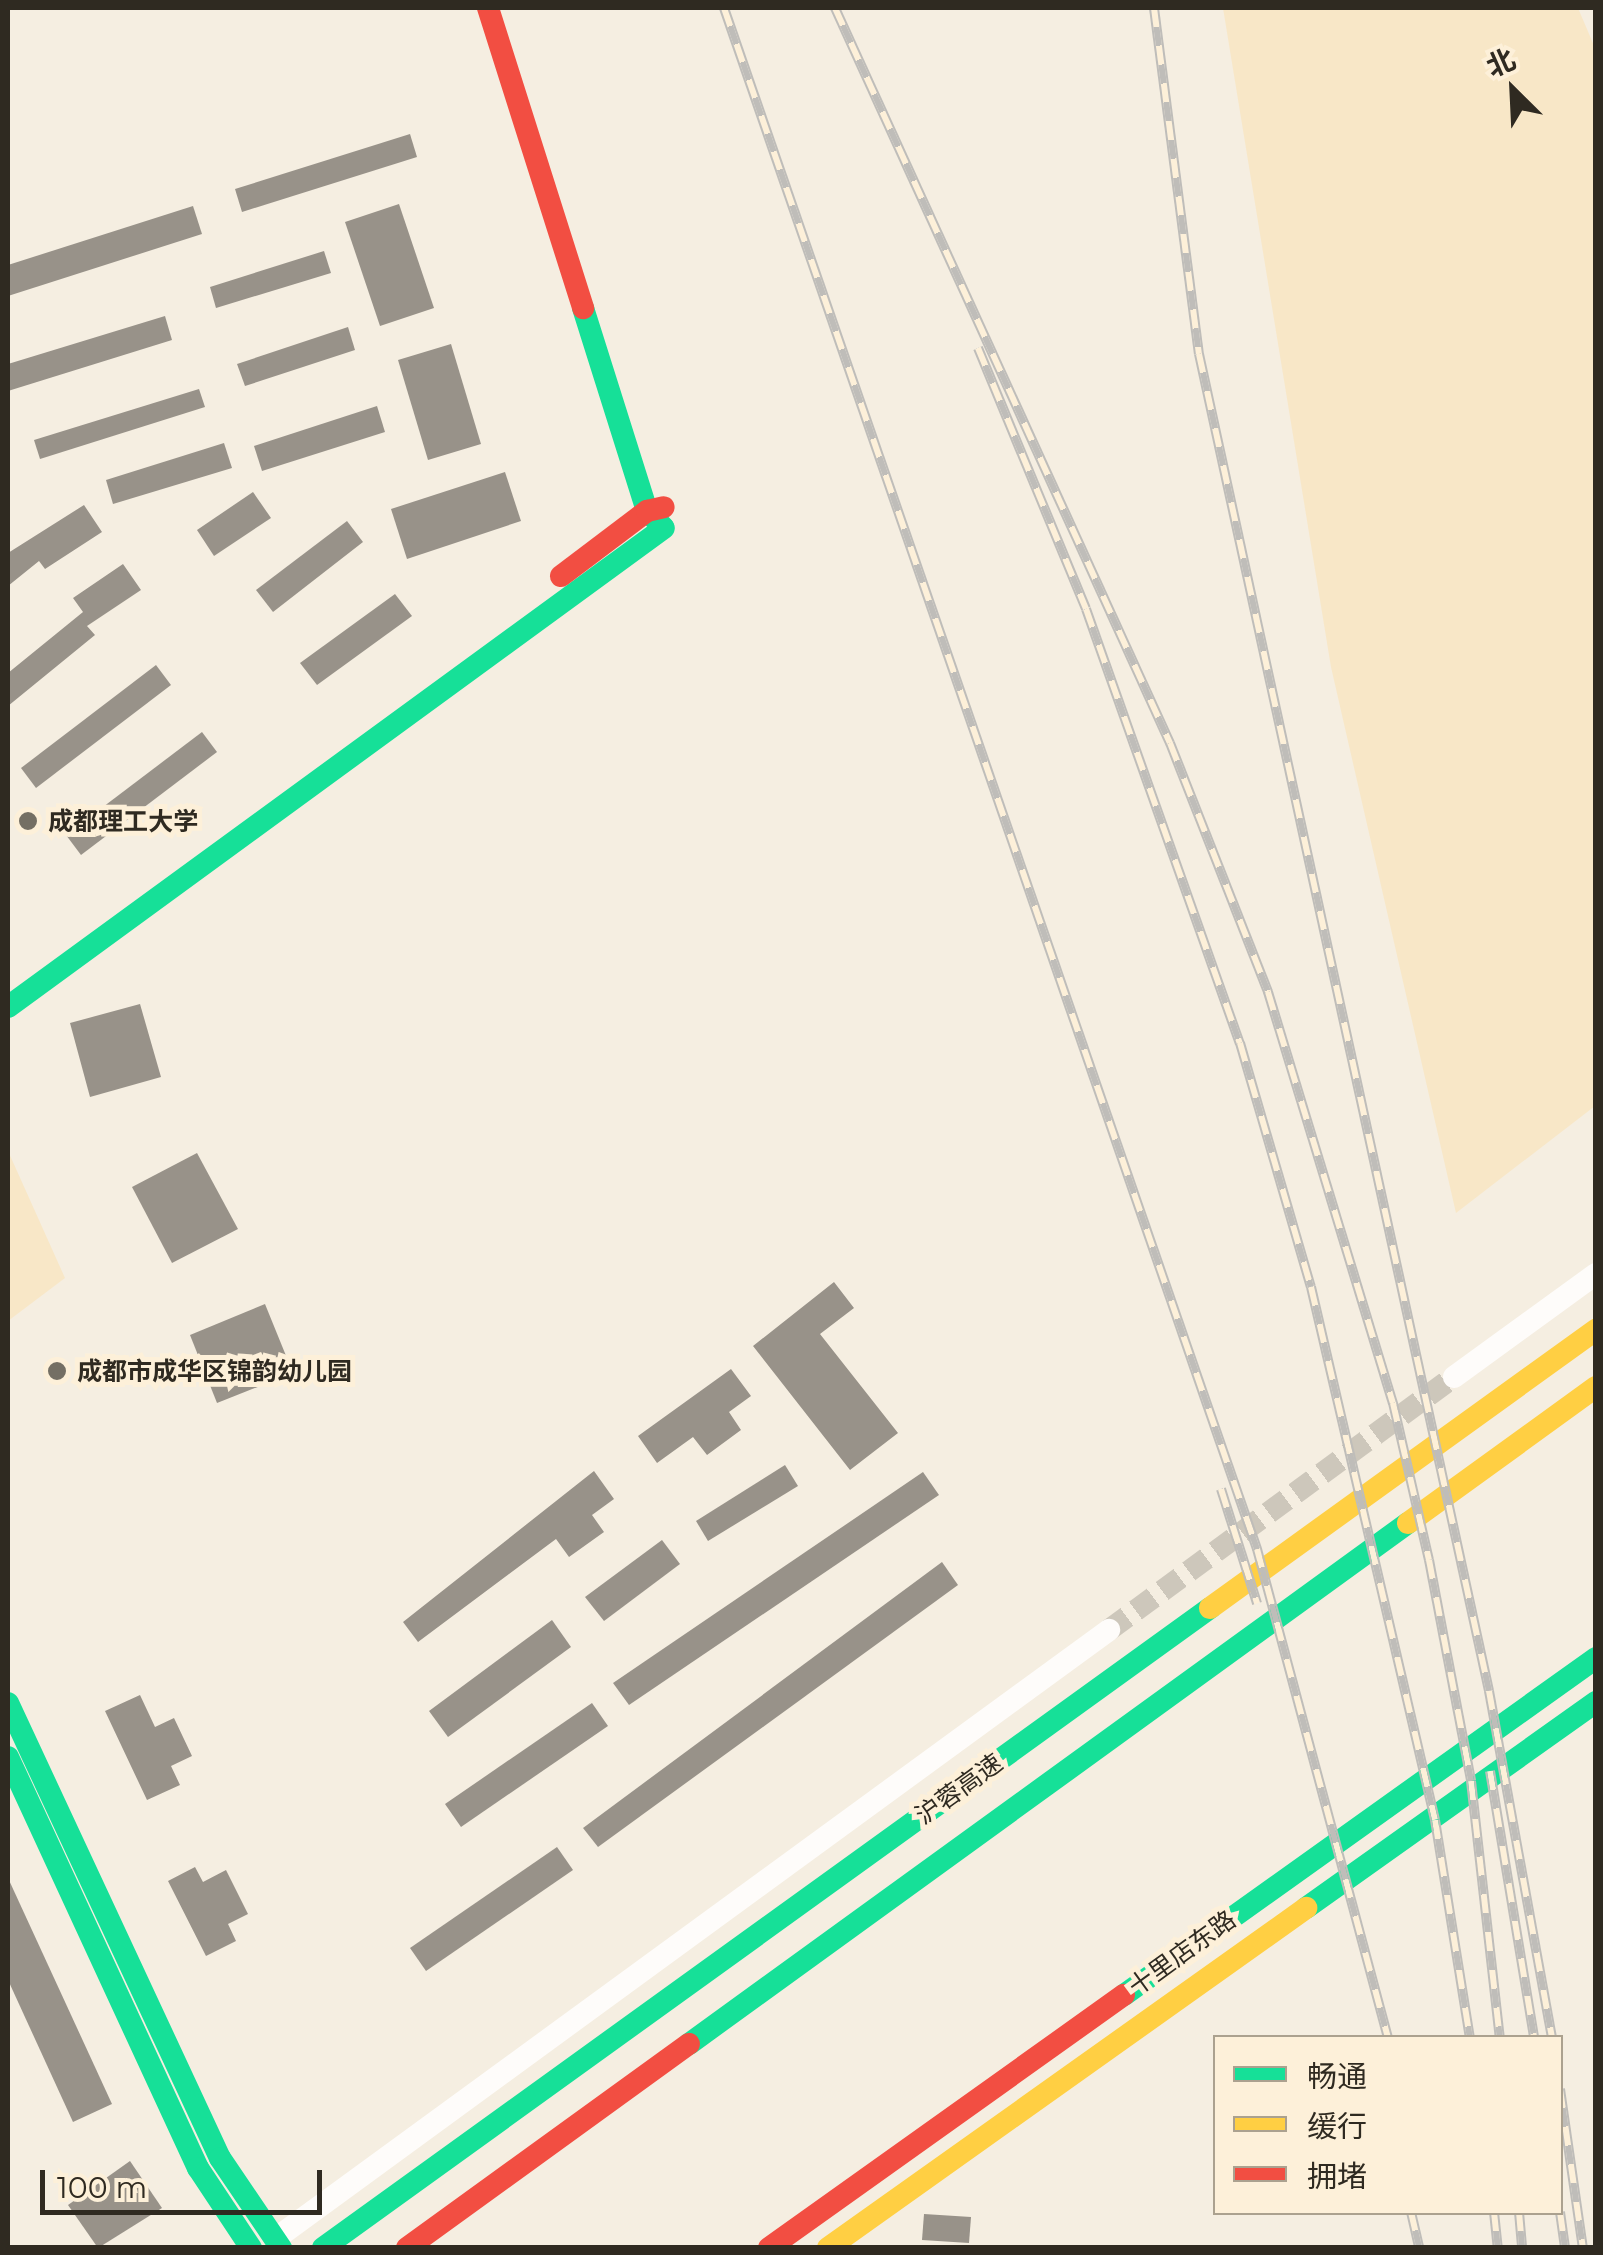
<!DOCTYPE html>
<html>
<head>
<meta charset="utf-8">
<style>
  body { margin:0 }
  #map { position:relative; width:1603px; height:2255px; overflow:hidden; background:#f5eee1; font-family:Montserrat,"Noto Sans SC",sans-serif }
  div>[style] { position:absolute }
  .green>* { inset:0; background:#f8e7c7 }
  .building>* { inset:0; background:#989289 }
  .street-tunnel>* { height:22px; margin-top:-11px; transform-origin:0; background:repeating-linear-gradient(90deg,#cdc7bb 0 22px,transparent 0 33px) }
  .street>* { height:22px; margin:-11px; padding:0 11px; transform-origin:11px; border-radius:11px; background:#fefcfa }
  .fast>* { height:22px; margin:-11px; padding:0 11px; transform-origin:11px; border-radius:11px; background:#16e098 }
  .slow>* { height:22px; margin:-11px; padding:0 11px; transform-origin:11px; border-radius:11px; background:#ffcf43 }
  .jam>* { height:22px; margin:-11px; padding:0 11px; transform-origin:11px; border-radius:11px; background:#f24e42 }
  .rail>* { height:10px; margin-top:-5px; transform-origin:0; background:repeating-linear-gradient(90deg,#fdf0d9 0 19px,#bfbdb9 0 38px); box-sizing:border-box; border-block:2px solid #bfbdb9 }
  .dots>* { width:28px; height:28px; translate:-50% -50%; box-sizing:border-box; border:5px solid #fdf0d9; border-radius:50% }
  span { translate:-50% -50%; white-space:nowrap; text-align:center; line-height:1.15; -webkit-text-stroke:10px #fdf0d9; paint-order:stroke }
  .poi-label { font-size:25px; color:#2f2a21; font-weight:700 }
  .left { translate:0 -50%; text-align:left }
  .street-label { font-size:25px; color:#2f2a21 }
  .frame { position:absolute; inset:0; border:10px solid #2f2a21; pointer-events:none }
  .legend { position:absolute; left:1213px; top:2035px; width:350px; height:180px; box-sizing:border-box; background:#fdf0d9; border:2px solid #aba18f; margin:0; padding:12px 18px; list-style:none; font-size:30px; color:#2f2a21 }
  .legend li { display:flex; align-items:center; gap:20px; height:50px }
  .legend b { width:50px; border:2px solid #aba18f }
  .north { position:absolute; left:1463px; top:40px; width:100px; height:100px; -webkit-text-stroke:8px #fdf0d9; paint-order:stroke; rotate:336deg; font-size:28px; font-weight:700; line-height:40px; text-align:center; color:#2f2a21 }
  .north::after { content:''; display:block; margin:auto; width:35px; height:45px; background:#2f2a21; clip-path:polygon(50% 0,100% 100%,50% 72%,0 100%) }
  .scale { position:absolute; left:40px; top:2170px; width:282px; height:45px; box-sizing:border-box; border:5px solid #2f2a21; border-top:0; padding-left:12px; font-size:30px; line-height:35px; white-space:nowrap; color:#2f2a21; -webkit-text-stroke:8px #fdf0d9; paint-order:stroke }
</style>
</head>
<body>
<div id="map">
  <div class="green">
    <i style="clip-path:polygon(1223px 8px,1578px 8px,1595px 48px,1595px 1106px,1456px 1213px,1331px 667px)"></i>
    <i style="clip-path:polygon(8px 1151px,65px 1278px,8px 1321px)"></i>
  </div>
  <div class="building">
    <i style="clip-path:polygon(410px 134px,417px 157px,242px 212px,235px 189px)"></i>
    <i style="clip-path:polygon(399px 204px,434px 308px,380px 326px,345px 222px)"></i>
    <i style="clip-path:polygon(193px 206px,202px 234px,8px 296px,8px 265px)"></i>
    <i style="clip-path:polygon(324px 251px,331px 273px,216px 308px,210px 287px)"></i>
    <i style="clip-path:polygon(165px 316px,172px 340px,8px 391px,8px 364px)"></i>
    <i style="clip-path:polygon(348px 327px,355px 350px,245px 386px,237px 364px)"></i>
    <i style="clip-path:polygon(451px 344px,481px 444px,428px 460px,398px 360px)"></i>
    <i style="clip-path:polygon(199px 389px,205px 407px,40px 459px,34px 440px)"></i>
    <i style="clip-path:polygon(377px 406px,385px 432px,262px 471px,254px 446px)"></i>
    <i style="clip-path:polygon(224px 443px,232px 468px,113px 504px,106px 480px)"></i>
    <i style="clip-path:polygon(505px 472px,521px 521px,407px 559px,391px 509px)"></i>
    <i style="clip-path:polygon(253px 492px,271px 518px,214px 556px,197px 530px)"></i>
    <i style="clip-path:polygon(84px 505px,102px 532px,45px 569px,39px 561px,8px 586px,8px 553px)"></i>
    <i style="clip-path:polygon(347px 521px,363px 542px,273px 612px,256px 590px)"></i>
    <i style="clip-path:polygon(123px 564px,141px 590px,87px 626px,95px 635px,8px 706px,8px 673px,83px 612px,73px 598px)"></i>
    <i style="clip-path:polygon(395px 594px,412px 616px,317px 685px,300px 663px)"></i>
    <i style="clip-path:polygon(156px 665px,171px 685px,36px 788px,21px 768px)"></i>
    <i style="clip-path:polygon(202px 732px,217px 752px,81px 855px,66px 835px)"></i>
    <i style="clip-path:polygon(140px 1004px,161px 1077px,90px 1097px,70px 1023px)"></i>
    <i style="clip-path:polygon(197px 1153px,238px 1229px,172px 1263px,132px 1187px)"></i>
    <i style="clip-path:polygon(834px 1282px,854px 1308px,820px 1334px,898px 1433px,850px 1470px,753px 1346px)"></i>
    <i style="clip-path:polygon(265px 1304px,293px 1373px,217px 1403px,190px 1335px)"></i>
    <i style="clip-path:polygon(731px 1369px,751px 1396px,729px 1412px,741px 1430px,707px 1455px,693px 1437px,657px 1463px,638px 1436px)"></i>
    <i style="clip-path:polygon(785px 1465px,798px 1486px,708px 1541px,696px 1521px)"></i>
    <i style="clip-path:polygon(594px 1471px,614px 1499px,592px 1515px,604px 1532px,569px 1557px,556px 1539px,418px 1642px,403px 1622px)"></i>
    <i style="clip-path:polygon(923px 1472px,939px 1495px,629px 1705px,613px 1683px)"></i>
    <i style="clip-path:polygon(662px 1540px,680px 1564px,604px 1621px,585px 1597px)"></i>
    <i style="clip-path:polygon(942px 1562px,958px 1585px,598px 1847px,583px 1828px)"></i>
    <i style="clip-path:polygon(552px 1620px,571px 1647px,448px 1737px,429px 1711px)"></i>
    <i style="clip-path:polygon(140px 1695px,155px 1727px,174px 1718px,192px 1756px,171px 1766px,180px 1785px,147px 1800px,105px 1711px)"></i>
    <i style="clip-path:polygon(592px 1703px,608px 1726px,461px 1827px,445px 1804px)"></i>
    <i style="clip-path:polygon(557px 1847px,573px 1870px,426px 1971px,410px 1948px)"></i>
    <i style="clip-path:polygon(195px 1867px,203px 1882px,226px 1870px,248px 1914px,228px 1924px,236px 1941px,206px 1956px,168px 1881px)"></i>
    <i style="clip-path:polygon(8px 1878px,112px 2104px,73px 2122px,8px 1980px)"></i>
    <i style="clip-path:polygon(130px 2161px,162px 2208px,98px 2248px,68px 2205px)"></i>
    <i style="clip-path:polygon(924px 2214px,971px 2217px,969px 2243px,922px 2240px)"></i>
  </div>
  <div class="street-tunnel">
    <i style="left:1109px;top:1630px;width:428px;rotate:-36.3deg"></i>
  </div>
  <div class="street">
    <i style="left:1454px;top:1377px;width:175px;rotate:-36deg"></i>
    <i style="left:275px;top:2239px;width:1033px;rotate:-36.14deg"></i>
  </div>
  <div class="fast">
    <i style="left:583px;top:308px;width:213px;rotate:72.5deg"></i>
    <i style="left:647px;top:511px;width:23px;rotate:45deg"></i>
    <i style="left:8px;top:1007px;width:812px;rotate:-36.14deg"></i>
    <i style="left:8px;top:1703px;width:502px;rotate:65.02deg"></i>
    <i style="left:220px;top:2158px;width:109px;rotate:55.9deg"></i>
    <i style="left:8px;top:1757px;width:453px;rotate:65.2deg"></i>
    <i style="left:198px;top:2168px;width:96px;rotate:56.5deg"></i>
    <i style="left:1306px;top:1908px;width:356px;rotate:-35.4deg"></i>
    <i style="left:1124px;top:1995px;width:580px;rotate:-35.53deg"></i>
    <i style="left:689px;top:2044px;width:888px;rotate:-35.93deg"></i>
    <i style="left:323px;top:2248px;width:1094px;rotate:-35.81deg"></i>
  </div>
  <div class="slow">
    <i style="left:1408px;top:1523px;width:232px;rotate:-35.9deg"></i>
    <i style="left:1210px;top:1608px;width:476px;rotate:-35.8deg"></i>
    <i style="left:828px;top:2248px;width:587px;rotate:-35.42deg"></i>
  </div>
  <div class="jam">
    <i style="left:488px;top:8px;width:315px;rotate:72.4deg"></i>
    <i style="left:561px;top:576px;width:108px;rotate:-37.1deg"></i>
    <i style="left:647px;top:511px;width:17px;rotate:-13deg"></i>
    <i style="left:407px;top:2248px;width:348px;rotate:-35.9deg"></i>
    <i style="left:769px;top:2248px;width:436px;rotate:-35.5deg"></i>
  </div>
  <div class="rail">
    <i style="left:724px;top:8px;width:1631px;rotate:70.92deg"></i>
    <i style="left:1257px;top:1549px;width:506px;rotate:75deg"></i>
    <i style="left:835px;top:8px;width:808px;rotate:65.5deg"></i>
    <i style="left:1170px;top:743px;width:268px;rotate:68.5deg"></i>
    <i style="left:1268px;top:992px;width:430px;rotate:73.1deg"></i>
    <i style="left:1393px;top:1403px;width:161px;rotate:77.1deg"></i>
    <i style="left:1429px;top:1560px;width:225px;rotate:79.2deg"></i>
    <i style="left:1471px;top:1781px;width:259px;rotate:83.6deg"></i>
    <i style="left:1154px;top:8px;width:349px;rotate:82.6deg"></i>
    <i style="left:1199px;top:354px;width:1368px;rotate:77.76deg"></i>
    <i style="left:1489px;top:1691px;width:353px;rotate:79.7deg"></i>
    <i style="left:978px;top:348px;width:282px;rotate:67.5deg"></i>
    <i style="left:1086px;top:609px;width:461px;rotate:70.5deg"></i>
    <i style="left:1240px;top:1043px;width:254px;rotate:73.8deg"></i>
    <i style="left:1311px;top:1287px;width:547px;rotate:76.9deg"></i>
    <i style="left:1435px;top:1820px;width:221px;rotate:80.9deg"></i>
    <i style="left:1221px;top:1489px;width:120px;rotate:72.5deg"></i>
    <i style="left:1490px;top:1771px;width:271px;rotate:80.6deg"></i>
    <i style="left:1560px;top:2089px;width:161px;rotate:81.8deg"></i>
    <i style="left:1411px;top:2212px;width:37px;rotate:77deg"></i>
    <i style="left:1494px;top:2212px;width:36px;rotate:84deg"></i>
    <i style="left:1519px;top:2212px;width:36px;rotate:85deg"></i>
    <i style="left:1560px;top:2212px;width:36px;rotate:82deg"></i>
  </div>
  <div class="dots">
    <i style="left:28px;top:821px;background:#746f64"></i>
    <i style="left:57px;top:1371px;background:#746f64"></i>
  </div>
  <div class="poi-label">
    <span class="left" style="left:48px;top:821px">成都理工大学</span>
    <span class="left" style="left:77px;top:1371px">成都市成华区锦韵幼儿园</span>
  </div>
  <div class="street-label">
    <span style="left:959px;top:1789px;rotate:-36deg">沪蓉高速</span>
    <span style="left:1182px;top:1953px;rotate:-36deg">十里店东路</span>
  </div>
  <div class="frame"></div>
  <ul class="legend">
  <li><b style="height:12px;background:#16e098"></b>畅通</li>
  <li><b style="height:12px;background:#ffcf43"></b>缓行</li>
  <li><b style="height:12px;background:#f24e42"></b>拥堵</li>
  </ul>
  <div class="north">北</div>
  <div class="scale">100 m</div>
</div>
</body>
</html>
